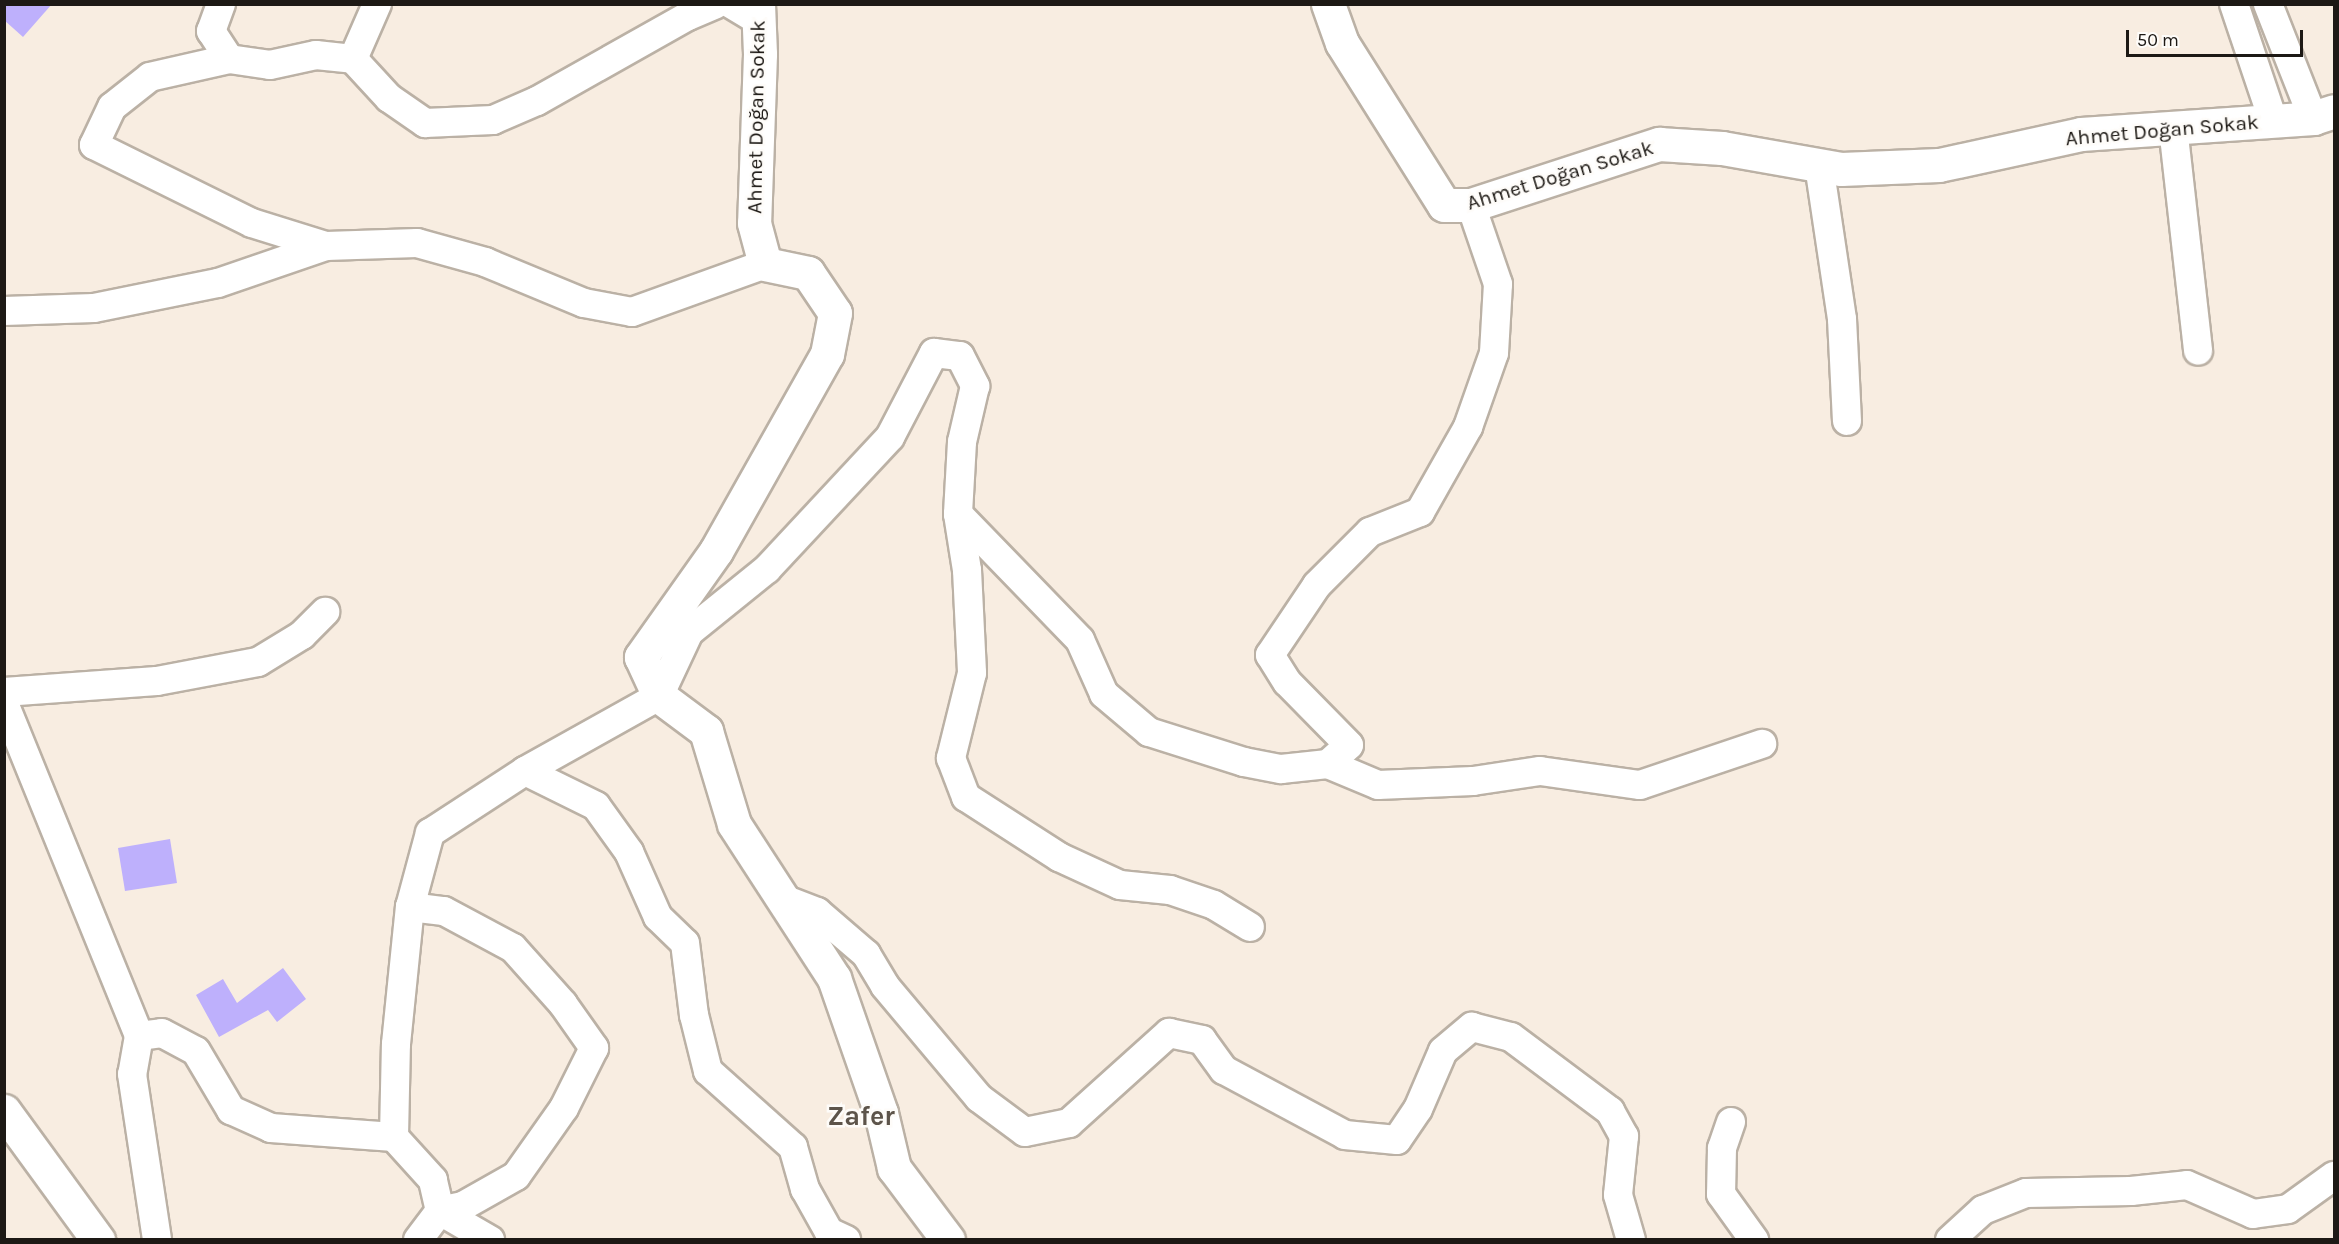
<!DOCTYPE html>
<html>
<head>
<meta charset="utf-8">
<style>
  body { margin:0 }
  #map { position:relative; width:2339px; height:1244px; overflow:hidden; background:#f8ede1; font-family:Karla,sans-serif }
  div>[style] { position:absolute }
  .building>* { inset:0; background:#beb0fc }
  .roads { filter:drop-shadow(2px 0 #bbb1a5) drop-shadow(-2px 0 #bbb1a5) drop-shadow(0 2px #bbb1a5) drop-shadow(0 -2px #bbb1a5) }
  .minor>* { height:28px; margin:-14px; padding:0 14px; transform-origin:14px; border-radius:14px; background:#fff }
  .tertiary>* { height:33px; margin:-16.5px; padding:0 16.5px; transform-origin:16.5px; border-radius:16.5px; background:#fff }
  .secondary>* { height:33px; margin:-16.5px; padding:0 16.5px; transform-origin:16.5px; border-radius:16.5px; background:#fff }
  span { translate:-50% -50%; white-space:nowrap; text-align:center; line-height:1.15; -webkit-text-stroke:5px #fefcf9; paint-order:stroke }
  .street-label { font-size:21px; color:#1d1915 }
  .district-label { font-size:27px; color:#5d544a; font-weight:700 }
  .frame { position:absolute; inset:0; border:6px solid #1d1915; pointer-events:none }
  .scale { position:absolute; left:2126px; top:30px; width:177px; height:27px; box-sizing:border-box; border:3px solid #1d1915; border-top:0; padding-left:8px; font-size:18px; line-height:21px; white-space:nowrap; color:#1d1915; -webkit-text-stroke:4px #fefcf9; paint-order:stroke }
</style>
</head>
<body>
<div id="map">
  <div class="building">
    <i style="clip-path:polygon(4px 4px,52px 4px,23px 37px,4px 20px)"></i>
    <i style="clip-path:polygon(170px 839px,177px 883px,125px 891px,118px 848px)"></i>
    <i style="clip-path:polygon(283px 968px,306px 999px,277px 1022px,268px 1010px,219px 1037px,196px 995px,223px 979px,237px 1003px)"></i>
  </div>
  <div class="roads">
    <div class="minor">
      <i style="left:221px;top:4px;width:29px;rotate:110deg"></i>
      <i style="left:211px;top:31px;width:33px;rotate:57deg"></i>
      <i style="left:229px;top:59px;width:41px;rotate:8.3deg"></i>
      <i style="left:270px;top:65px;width:47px;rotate:-12.3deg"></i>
      <i style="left:316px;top:55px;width:37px;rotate:6deg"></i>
      <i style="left:353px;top:59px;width:53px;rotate:47.3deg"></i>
      <i style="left:389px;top:98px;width:44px;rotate:34.8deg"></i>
      <i style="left:425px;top:123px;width:68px;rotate:-2.5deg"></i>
      <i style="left:493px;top:120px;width:48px;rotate:-23.4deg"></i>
      <i style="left:537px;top:101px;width:173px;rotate:-29.4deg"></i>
      <i style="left:688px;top:16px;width:30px;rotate:-23deg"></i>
      <i style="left:731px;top:4px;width:31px;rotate:31deg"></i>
      <i style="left:2234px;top:4px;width:122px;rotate:71.4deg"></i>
      <i style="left:2268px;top:4px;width:123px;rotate:68.5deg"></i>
      <i style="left:229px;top:59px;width:81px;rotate:167.2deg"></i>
      <i style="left:150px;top:77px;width:48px;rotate:141.7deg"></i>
      <i style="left:112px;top:107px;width:42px;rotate:115.3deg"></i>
      <i style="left:94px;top:145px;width:176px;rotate:26.3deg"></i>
      <i style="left:252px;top:223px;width:77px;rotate:17.3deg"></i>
      <i style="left:353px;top:59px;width:60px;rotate:-66.4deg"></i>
      <i style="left:2173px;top:127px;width:225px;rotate:83.6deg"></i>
      <i style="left:1819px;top:165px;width:156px;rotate:81.5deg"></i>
      <i style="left:1842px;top:319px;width:102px;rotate:87.2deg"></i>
      <i style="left:4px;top:311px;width:90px;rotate:-1.9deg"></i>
      <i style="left:94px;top:308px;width:126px;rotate:-11.4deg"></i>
      <i style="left:218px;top:283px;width:114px;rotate:-18.9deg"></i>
      <i style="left:326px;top:246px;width:91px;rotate:-1.9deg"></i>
      <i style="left:417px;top:243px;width:71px;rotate:15.6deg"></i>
      <i style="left:485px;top:262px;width:107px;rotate:22.5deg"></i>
      <i style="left:584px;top:303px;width:49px;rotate:10.6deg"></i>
      <i style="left:632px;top:312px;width:141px;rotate:-19.8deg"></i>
      <i style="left:958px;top:514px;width:175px;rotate:45.9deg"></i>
      <i style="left:1080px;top:640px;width:59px;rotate:66deg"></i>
      <i style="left:1104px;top:694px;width:59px;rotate:40.2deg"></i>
      <i style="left:1149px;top:732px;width:100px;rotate:17.5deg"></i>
      <i style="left:1244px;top:762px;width:38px;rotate:11deg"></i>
      <i style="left:1281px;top:769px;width:47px;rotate:-6.1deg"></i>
      <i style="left:1328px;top:764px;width:28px;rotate:-42deg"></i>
      <i style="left:1349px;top:745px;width:88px;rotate:-134.5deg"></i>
      <i style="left:1287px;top:682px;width:32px;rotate:-122deg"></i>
      <i style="left:1270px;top:655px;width:84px;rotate:-56.1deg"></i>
      <i style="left:1317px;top:585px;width:75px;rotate:-45deg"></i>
      <i style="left:1370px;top:532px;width:54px;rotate:-21.8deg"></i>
      <i style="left:1420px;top:512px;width:98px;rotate:-60.5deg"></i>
      <i style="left:1468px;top:427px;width:78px;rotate:-70.6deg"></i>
      <i style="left:1494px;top:353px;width:69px;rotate:-86.7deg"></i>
      <i style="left:1498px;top:284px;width:83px;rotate:-108.9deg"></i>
      <i style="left:4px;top:692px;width:153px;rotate:-4.1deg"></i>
      <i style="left:157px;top:681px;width:103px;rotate:-10.7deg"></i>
      <i style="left:258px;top:662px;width:52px;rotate:-31.5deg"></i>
      <i style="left:302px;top:635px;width:33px;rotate:-45deg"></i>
      <i style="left:4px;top:703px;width:359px;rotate:67.9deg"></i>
      <i style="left:139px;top:1036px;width:39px;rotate:100deg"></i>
      <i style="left:132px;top:1074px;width:168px;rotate:81.4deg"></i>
      <i style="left:1328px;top:764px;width:54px;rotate:22.8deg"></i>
      <i style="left:1378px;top:785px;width:95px;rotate:-2.4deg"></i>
      <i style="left:1473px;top:781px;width:68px;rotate:-8.5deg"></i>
      <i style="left:1540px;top:771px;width:101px;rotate:8deg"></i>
      <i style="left:1640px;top:785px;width:129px;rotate:-18.6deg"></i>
      <i style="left:525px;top:771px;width:79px;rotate:26.2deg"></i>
      <i style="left:596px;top:806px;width:57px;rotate:54.3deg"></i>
      <i style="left:629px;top:852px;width:71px;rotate:66deg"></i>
      <i style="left:658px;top:917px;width:37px;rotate:44deg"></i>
      <i style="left:685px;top:943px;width:73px;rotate:82.9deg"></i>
      <i style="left:694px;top:1015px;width:58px;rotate:76deg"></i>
      <i style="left:708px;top:1071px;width:114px;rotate:41.8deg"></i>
      <i style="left:793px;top:1147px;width:44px;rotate:74.1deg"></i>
      <i style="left:805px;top:1189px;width:49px;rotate:60.8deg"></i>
      <i style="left:829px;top:1232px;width:19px;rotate:25deg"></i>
      <i style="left:781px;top:898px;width:39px;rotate:21deg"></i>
      <i style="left:817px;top:912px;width:65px;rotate:40.6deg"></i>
      <i style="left:866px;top:954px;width:37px;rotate:59deg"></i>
      <i style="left:885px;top:986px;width:146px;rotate:50deg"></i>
      <i style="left:979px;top:1098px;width:57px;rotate:36.5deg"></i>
      <i style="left:1025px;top:1132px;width:45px;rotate:-11.6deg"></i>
      <i style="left:1069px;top:1123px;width:135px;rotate:-42deg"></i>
      <i style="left:1169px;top:1033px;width:34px;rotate:12deg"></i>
      <i style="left:1202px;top:1040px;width:37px;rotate:54deg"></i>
      <i style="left:1224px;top:1070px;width:137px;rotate:28.2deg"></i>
      <i style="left:1345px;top:1135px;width:52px;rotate:5.5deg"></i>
      <i style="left:1397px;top:1140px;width:37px;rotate:-56deg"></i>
      <i style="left:1418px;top:1109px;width:63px;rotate:-66.7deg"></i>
      <i style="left:1443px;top:1051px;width:38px;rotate:-40deg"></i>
      <i style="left:1472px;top:1027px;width:40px;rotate:14.4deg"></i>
      <i style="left:1511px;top:1037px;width:124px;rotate:36.8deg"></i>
      <i style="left:1610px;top:1111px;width:29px;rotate:61deg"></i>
      <i style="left:1624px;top:1136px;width:59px;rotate:95.8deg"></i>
      <i style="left:1618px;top:1195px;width:47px;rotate:73.9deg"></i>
      <i style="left:410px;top:907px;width:34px;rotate:7deg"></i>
      <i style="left:444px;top:911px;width:78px;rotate:28.2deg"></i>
      <i style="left:513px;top:948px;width:75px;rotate:48.2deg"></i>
      <i style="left:563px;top:1004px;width:54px;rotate:54.8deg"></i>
      <i style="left:594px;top:1048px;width:67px;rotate:116.6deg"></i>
      <i style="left:564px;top:1108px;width:83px;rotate:125.2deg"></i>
      <i style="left:516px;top:1176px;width:61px;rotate:150.5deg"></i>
      <i style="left:463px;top:1206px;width:24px;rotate:168deg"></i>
      <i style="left:139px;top:1036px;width:23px;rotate:-7deg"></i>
      <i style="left:162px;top:1033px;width:38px;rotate:28deg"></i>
      <i style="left:196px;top:1051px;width:69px;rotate:59.3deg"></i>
      <i style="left:231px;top:1110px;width:44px;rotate:24.2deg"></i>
      <i style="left:271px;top:1128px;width:123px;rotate:4.2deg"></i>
      <i style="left:1731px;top:1122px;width:28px;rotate:109deg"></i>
      <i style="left:1722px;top:1148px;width:46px;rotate:91.2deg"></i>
      <i style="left:1721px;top:1194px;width:57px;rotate:54.3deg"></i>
      <i style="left:440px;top:1211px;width:58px;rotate:30.1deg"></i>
      <i style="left:418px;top:1240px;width:36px;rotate:-53deg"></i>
      <i style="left:440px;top:1211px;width:32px;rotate:-103deg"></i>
      <i style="left:433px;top:1180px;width:58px;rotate:-132.2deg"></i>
      <i style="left:394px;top:1137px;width:93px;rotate:-88.8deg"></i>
      <i style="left:396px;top:1044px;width:138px;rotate:-84.2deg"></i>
      <i style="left:410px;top:907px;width:77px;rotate:-74.9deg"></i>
      <i style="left:430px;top:833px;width:113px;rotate:-33.1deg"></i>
      <i style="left:525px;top:771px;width:154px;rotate:-29.2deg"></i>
      <i style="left:659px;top:696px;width:71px;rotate:-64.9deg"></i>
      <i style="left:689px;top:632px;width:100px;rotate:-38.9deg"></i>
      <i style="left:767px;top:569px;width:180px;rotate:-47deg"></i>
      <i style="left:890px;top:437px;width:95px;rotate:-62.4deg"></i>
      <i style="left:934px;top:353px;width:26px;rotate:7deg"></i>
      <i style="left:960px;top:356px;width:34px;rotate:63deg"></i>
      <i style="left:975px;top:386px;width:57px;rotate:103.1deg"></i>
      <i style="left:962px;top:442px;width:72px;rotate:93.2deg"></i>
      <i style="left:958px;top:514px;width:57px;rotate:80.9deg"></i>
      <i style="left:967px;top:570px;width:103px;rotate:87.2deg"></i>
      <i style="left:972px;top:673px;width:88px;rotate:103.9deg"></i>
      <i style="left:951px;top:758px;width:42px;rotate:69deg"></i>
      <i style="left:966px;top:797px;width:111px;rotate:32.8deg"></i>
      <i style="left:1059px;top:857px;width:67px;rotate:24.7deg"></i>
      <i style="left:1120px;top:885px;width:50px;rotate:5.7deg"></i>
      <i style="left:1170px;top:890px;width:46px;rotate:18.8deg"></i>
      <i style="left:1214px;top:905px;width:42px;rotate:31.4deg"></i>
      <i style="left:1950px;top:1240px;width:45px;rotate:-42.3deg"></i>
      <i style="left:1983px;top:1210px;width:46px;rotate:-21.6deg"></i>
      <i style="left:2026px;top:1193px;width:105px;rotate:-1.1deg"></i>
      <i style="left:2131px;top:1191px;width:56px;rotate:-6.1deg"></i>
      <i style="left:2187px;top:1185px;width:72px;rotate:23.7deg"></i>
      <i style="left:2253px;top:1214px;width:35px;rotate:-8deg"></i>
      <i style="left:2288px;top:1209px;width:57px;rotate:-35.7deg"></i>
    </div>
    <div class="tertiary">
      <i style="left:758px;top:4px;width:50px;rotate:87.7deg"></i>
      <i style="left:760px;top:54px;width:169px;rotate:92deg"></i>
      <i style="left:754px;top:223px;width:42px;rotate:75deg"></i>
      <i style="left:765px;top:264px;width:44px;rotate:11.8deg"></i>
      <i style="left:808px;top:273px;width:48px;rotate:56deg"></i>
      <i style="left:835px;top:313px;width:42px;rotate:101deg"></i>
      <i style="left:827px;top:354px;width:226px;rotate:119.4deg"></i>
      <i style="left:716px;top:551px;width:130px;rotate:125.3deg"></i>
      <i style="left:641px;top:657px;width:43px;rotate:65.2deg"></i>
      <i style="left:659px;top:696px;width:59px;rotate:36.7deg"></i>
      <i style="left:706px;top:731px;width:97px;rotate:73.2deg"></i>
      <i style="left:734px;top:824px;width:184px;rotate:57deg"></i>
      <i style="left:834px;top:978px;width:143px;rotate:70.8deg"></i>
      <i style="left:881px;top:1113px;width:57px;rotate:76.7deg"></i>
      <i style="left:894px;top:1168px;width:90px;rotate:53.1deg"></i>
      <i style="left:1328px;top:4px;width:41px;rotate:70.3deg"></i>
      <i style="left:1342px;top:43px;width:191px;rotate:57.8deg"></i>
      <i style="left:1444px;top:205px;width:27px"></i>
      <i style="left:1471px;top:205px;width:198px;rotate:-18deg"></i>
      <i style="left:1659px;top:144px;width:63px;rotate:3.6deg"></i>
      <i style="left:1722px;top:148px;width:121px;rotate:10deg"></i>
      <i style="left:1841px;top:169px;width:98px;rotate:-2.3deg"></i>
      <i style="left:1939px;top:165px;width:145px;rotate:-12.3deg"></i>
      <i style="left:2081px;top:134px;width:233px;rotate:-3.9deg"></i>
      <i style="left:2313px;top:118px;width:22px;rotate:-18deg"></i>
    </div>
    <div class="secondary">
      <i style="left:4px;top:1111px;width:160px;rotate:53.9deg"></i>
    </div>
  </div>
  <div class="street-label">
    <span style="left:756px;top:117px;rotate:-89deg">Ahmet Doğan Sokak</span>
    <span style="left:2162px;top:130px;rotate:-5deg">Ahmet Doğan Sokak</span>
    <span style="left:1560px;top:175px;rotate:-17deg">Ahmet Doğan Sokak</span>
  </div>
  <div class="district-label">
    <span style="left:861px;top:1117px">Zafer</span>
  </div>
  <div class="frame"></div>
  <div class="scale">50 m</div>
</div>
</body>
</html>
